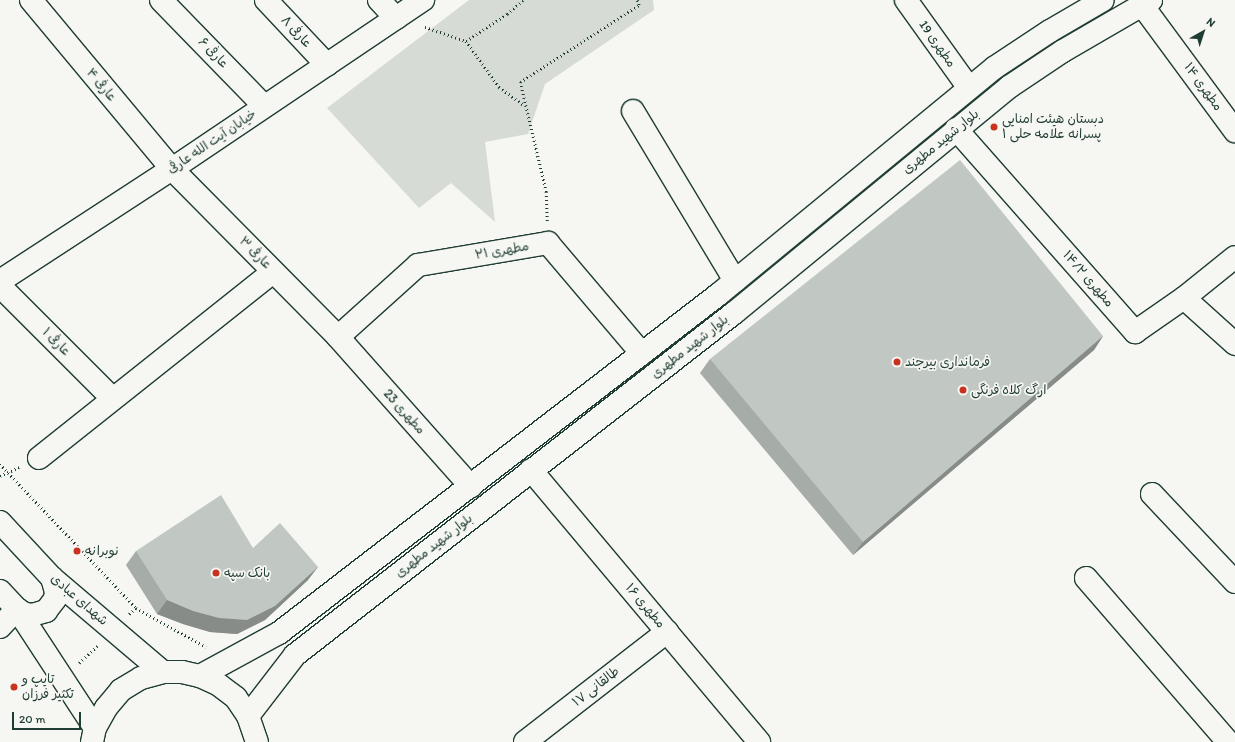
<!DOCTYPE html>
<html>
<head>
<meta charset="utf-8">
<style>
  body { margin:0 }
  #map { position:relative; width:1235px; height:742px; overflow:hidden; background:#f6f6f2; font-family:Itim,"Playpen Sans Arabic",sans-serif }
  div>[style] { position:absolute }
  .green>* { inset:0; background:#d6dbd6 }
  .path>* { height:2.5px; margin-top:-1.25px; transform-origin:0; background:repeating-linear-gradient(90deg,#1f3d34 0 1px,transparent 0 4px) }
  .roads { filter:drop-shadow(1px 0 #1f3d34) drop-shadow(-1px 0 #1f3d34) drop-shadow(0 1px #1f3d34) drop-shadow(0 -1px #1f3d34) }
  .minor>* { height:22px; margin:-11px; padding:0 11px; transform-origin:11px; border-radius:11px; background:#f6f6f2 }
  .major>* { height:22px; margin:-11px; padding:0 11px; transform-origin:11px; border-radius:11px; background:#f6f6f2 }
  .wall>* { inset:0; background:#a6aca8 }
  .shaded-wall>* { inset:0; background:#878c88 }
  .building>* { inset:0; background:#c1c8c3 }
  .dots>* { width:11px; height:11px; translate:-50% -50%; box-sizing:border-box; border:2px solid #f6f6f2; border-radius:50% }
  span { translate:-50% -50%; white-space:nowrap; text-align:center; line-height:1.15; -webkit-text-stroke:3.5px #f6f6f2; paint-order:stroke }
  .street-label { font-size:13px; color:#1f3d34 }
  .poi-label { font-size:13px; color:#1f3d34 }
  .left { translate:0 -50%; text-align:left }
  .north { position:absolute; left:1183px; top:12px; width:40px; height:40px; -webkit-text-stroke:3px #f6f6f2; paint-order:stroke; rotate:39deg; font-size:11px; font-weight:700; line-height:16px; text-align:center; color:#1f3d34 }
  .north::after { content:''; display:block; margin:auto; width:14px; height:18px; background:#1f3d34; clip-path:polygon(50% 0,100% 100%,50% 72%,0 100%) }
  .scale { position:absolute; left:12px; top:712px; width:69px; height:18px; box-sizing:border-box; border:2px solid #1f3d34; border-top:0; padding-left:5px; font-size:12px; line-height:14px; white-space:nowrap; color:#1f3d34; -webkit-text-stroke:3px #f6f6f2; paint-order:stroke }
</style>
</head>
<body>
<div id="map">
  <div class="green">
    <i style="clip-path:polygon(469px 0,653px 0,654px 10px,545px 84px,528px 134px,485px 142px,495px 222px,451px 183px,419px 208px,327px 108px)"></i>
  </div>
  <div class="path">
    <i style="left:425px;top:27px;width:43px;rotate:18.9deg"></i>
    <i style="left:466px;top:41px;width:57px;rotate:54.3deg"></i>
    <i style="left:499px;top:87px;width:32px;rotate:36deg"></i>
    <i style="left:466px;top:41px;width:49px;rotate:-33.4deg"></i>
    <i style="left:507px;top:14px;width:21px;rotate:-41deg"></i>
    <i style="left:547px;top:221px;width:29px;rotate:-92deg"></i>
    <i style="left:546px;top:192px;width:113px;rotate:-103.3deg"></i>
    <i style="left:520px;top:82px;width:142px;rotate:-32.9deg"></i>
    <i style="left:639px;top:5px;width:5px;rotate:-112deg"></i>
    <i style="left:0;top:464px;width:198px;rotate:46.6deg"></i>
    <i style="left:136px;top:608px;width:80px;rotate:29.1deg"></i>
    <i style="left:0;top:476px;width:21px;rotate:-25deg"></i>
    <i style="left:129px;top:614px;width:9px;rotate:-41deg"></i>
    <i style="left:79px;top:663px;width:25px;rotate:-43deg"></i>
  </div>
  <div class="roads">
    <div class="minor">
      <i style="left:31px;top:0;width:220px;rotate:50.2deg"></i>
      <i style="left:172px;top:169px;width:236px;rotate:45.3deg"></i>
      <i style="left:338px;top:337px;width:200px;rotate:48.4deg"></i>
      <i style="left:161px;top:0;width:148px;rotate:45.8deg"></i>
      <i style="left:266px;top:0;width:89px;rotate:46.8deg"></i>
      <i style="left:379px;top:0;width:25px;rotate:47deg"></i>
      <i style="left:906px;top:0;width:108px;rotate:54.4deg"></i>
      <i style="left:1142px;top:5px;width:157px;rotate:53.6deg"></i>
      <i style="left:633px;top:111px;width:198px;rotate:59deg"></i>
      <i style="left:956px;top:129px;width:271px;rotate:48.6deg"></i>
      <i style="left:1135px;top:332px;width:60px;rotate:-34.8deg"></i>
      <i style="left:1184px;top:298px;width:69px;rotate:42deg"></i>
      <i style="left:0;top:281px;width:205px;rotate:-33.1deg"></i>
      <i style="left:172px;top:169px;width:303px;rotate:-34deg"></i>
      <i style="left:0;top:286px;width:158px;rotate:45deg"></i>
      <i style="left:1184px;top:298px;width:65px;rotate:-38.8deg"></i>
      <i style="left:338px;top:337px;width:108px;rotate:-42deg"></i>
      <i style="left:418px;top:265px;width:132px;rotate:-9.6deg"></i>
      <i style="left:548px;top:243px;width:145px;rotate:49.7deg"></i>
      <i style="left:39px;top:458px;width:299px;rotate:-38.5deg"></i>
      <i style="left:531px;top:470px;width:355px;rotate:50deg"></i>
      <i style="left:1152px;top:494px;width:121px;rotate:46.7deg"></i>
      <i style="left:1086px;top:578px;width:217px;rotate:49.1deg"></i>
      <i style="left:0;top:627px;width:25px;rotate:-47deg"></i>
      <i style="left:525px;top:742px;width:180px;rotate:-37.8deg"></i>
    </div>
    <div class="major">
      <i style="left:0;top:522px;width:76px;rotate:47.1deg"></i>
      <i style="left:52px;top:578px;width:145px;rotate:40.3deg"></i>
      <i style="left:0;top:591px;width:25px;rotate:47deg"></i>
      <i style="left:17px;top:609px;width:142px;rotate:56.8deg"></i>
      <i style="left:17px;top:609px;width:9px;rotate:32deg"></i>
      <i style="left:25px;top:614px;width:7px;rotate:8deg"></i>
      <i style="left:32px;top:615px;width:15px;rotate:-16deg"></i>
      <i style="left:46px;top:611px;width:15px;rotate:-53deg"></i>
      <i style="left:55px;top:599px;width:7px;rotate:-82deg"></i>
      <i style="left:56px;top:592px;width:15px;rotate:-106deg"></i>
      <i style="left:200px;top:676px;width:90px;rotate:-28.6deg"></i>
      <i style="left:279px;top:633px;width:555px;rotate:-37.61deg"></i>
      <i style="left:719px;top:294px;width:356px;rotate:-39.4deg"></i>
      <i style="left:994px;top:68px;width:67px;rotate:-33.5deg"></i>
      <i style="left:1050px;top:31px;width:61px;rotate:-30.3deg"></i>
      <i style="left:248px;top:716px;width:77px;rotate:-52.4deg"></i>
      <i style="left:295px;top:655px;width:556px;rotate:-37.92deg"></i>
      <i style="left:734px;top:313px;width:356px;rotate:-39.4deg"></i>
      <i style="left:1009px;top:87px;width:65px;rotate:-33.7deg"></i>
      <i style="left:1063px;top:51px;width:102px;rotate:-30.1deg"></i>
      <i style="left:92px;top:742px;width:14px;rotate:-78deg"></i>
      <i style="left:95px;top:728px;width:23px;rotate:-61deg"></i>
      <i style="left:106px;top:708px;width:23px;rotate:-50deg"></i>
      <i style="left:121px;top:690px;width:23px;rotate:-31deg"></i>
      <i style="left:141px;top:678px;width:23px;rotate:-15deg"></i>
      <i style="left:163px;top:672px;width:19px"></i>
      <i style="left:182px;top:672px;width:18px;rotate:13deg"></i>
      <i style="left:200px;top:676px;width:21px;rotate:25deg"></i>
      <i style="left:219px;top:685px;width:21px;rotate:37deg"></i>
      <i style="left:236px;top:698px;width:22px;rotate:56deg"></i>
      <i style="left:248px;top:716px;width:28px;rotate:71deg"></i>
    </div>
  </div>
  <div class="wall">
    <i style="clip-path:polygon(1103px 336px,1094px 350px,853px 555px,700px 373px,710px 359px)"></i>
    <i style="clip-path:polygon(253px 548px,308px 580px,265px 620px,237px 634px,210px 632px,183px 624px,157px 614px,126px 565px,136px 551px)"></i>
  </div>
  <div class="shaded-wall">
    <i style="clip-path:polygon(1103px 336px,1094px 350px,853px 555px,863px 542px)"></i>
    <i style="clip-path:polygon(318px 567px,308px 580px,265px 620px,237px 634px,210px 632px,183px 624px,157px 614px,167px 600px)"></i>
  </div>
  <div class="building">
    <i style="clip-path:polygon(960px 160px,1103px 336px,863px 542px,710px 359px)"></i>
    <i style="clip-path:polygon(221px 495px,253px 548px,280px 523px,318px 567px,275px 606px,247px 620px,219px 618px,193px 611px,167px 600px,136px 551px)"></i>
  </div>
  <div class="dots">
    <i style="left:994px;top:127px;background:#c8321e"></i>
    <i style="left:897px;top:362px;background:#c8321e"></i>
    <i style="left:963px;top:390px;background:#c8321e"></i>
    <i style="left:77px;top:551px;background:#c8321e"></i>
    <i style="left:216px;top:573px;background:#c8321e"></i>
    <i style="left:14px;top:687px;background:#c8321e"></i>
  </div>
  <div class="street-label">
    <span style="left:296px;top:32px;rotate:47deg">عارفی ۸</span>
    <span style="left:937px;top:44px;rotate:55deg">مطهری 19</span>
    <span style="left:213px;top:53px;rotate:46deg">عارفی ۶</span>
    <span style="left:101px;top:85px;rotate:50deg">عارفی ۴</span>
    <span style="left:1203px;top:87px;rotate:54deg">مطهری ۱۴</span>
    <span style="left:212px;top:142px;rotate:-34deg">خیابان آیت الله عارفی</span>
    <span style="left:941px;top:142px;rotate:-39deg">بلوار شهید مطهری</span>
    <span style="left:502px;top:251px;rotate:-10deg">مطهری ۲۱</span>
    <span style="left:255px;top:253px;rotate:45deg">عارفی ۳</span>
    <span style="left:1088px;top:279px;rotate:49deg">مطهری ۱۴/۲</span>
    <span style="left:56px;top:342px;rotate:45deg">عارفی ۱</span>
    <span style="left:690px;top:347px;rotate:-38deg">بلوار شهید مطهری</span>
    <span style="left:404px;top:412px;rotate:48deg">مطهری 23</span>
    <span style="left:434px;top:546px;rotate:-38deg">بلوار شهید مطهری</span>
    <span style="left:79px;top:600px;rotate:41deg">شهدای عبادی</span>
    <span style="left:645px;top:606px;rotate:50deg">مطهری ۱۶</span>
    <span style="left:596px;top:687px;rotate:-38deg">طالقانی ۱۷</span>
  </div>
  <div class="poi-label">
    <span class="left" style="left:1002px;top:127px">دبستان هیئت امنایی<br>پسرانه علامه حلی ۱</span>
    <span class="left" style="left:905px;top:362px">فرمانداری بیرجند</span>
    <span class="left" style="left:971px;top:390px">ارگ کلاه فرنگی</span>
    <span class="left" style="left:85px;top:551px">نوبرانه</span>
    <span class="left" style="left:224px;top:573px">بانک سپه</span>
    <span class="left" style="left:22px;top:687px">تایپ و<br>تکثیر فرزان</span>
  </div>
  <div class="north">N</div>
  <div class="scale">20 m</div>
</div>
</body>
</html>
